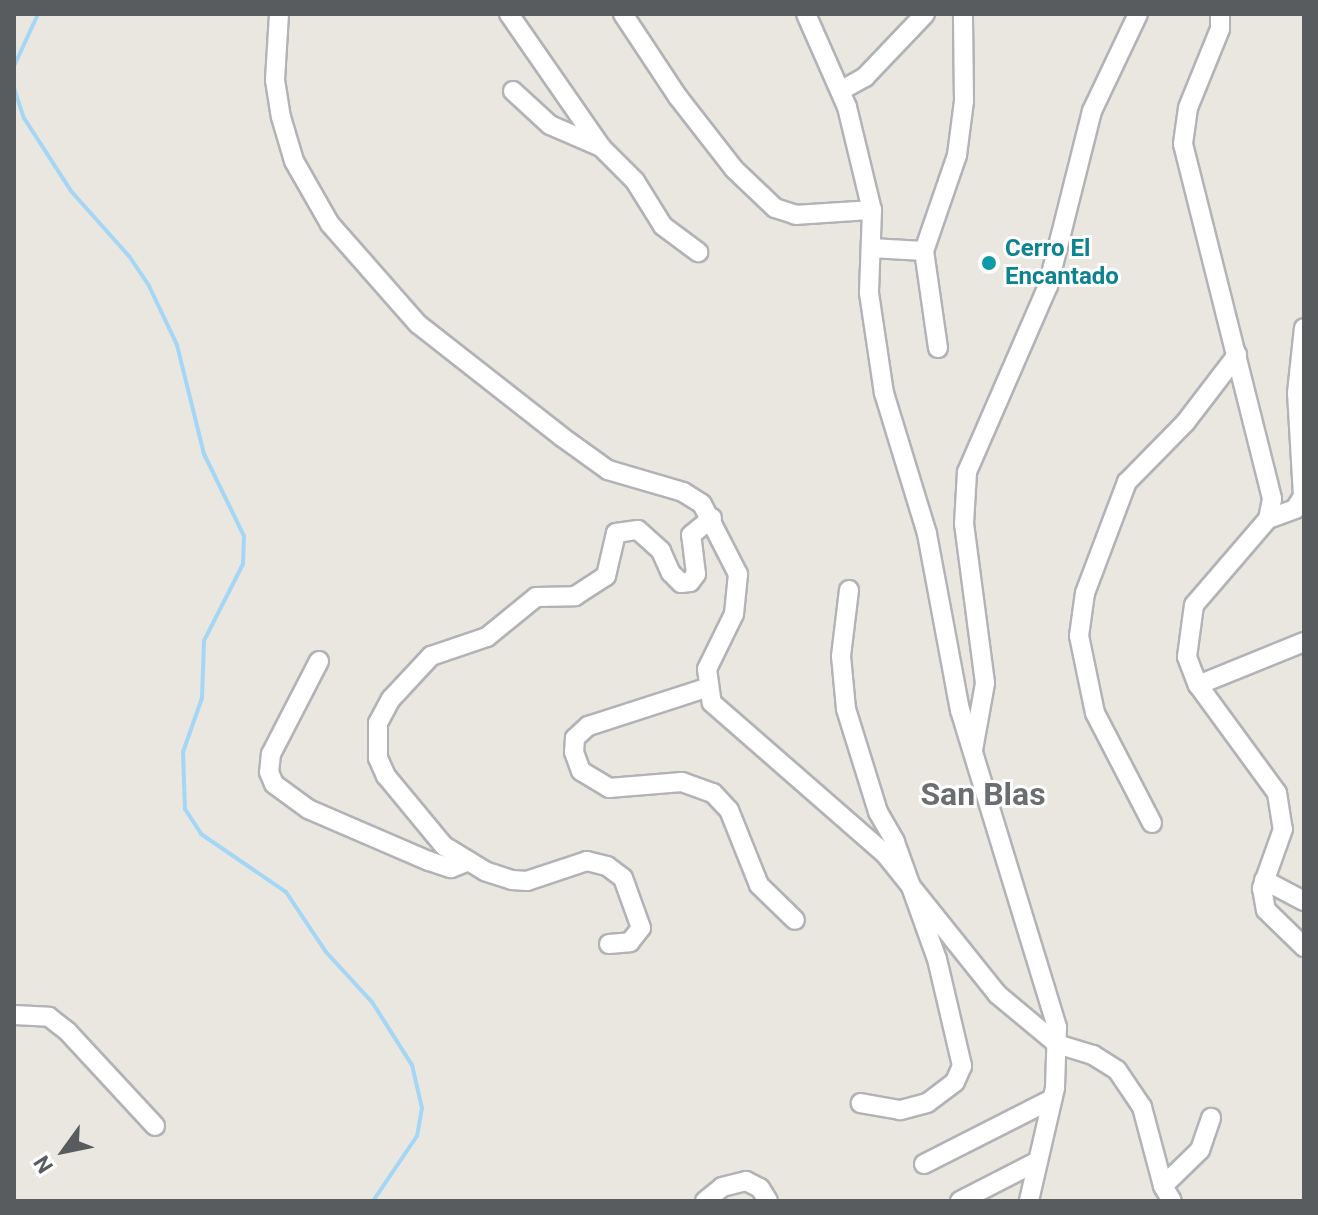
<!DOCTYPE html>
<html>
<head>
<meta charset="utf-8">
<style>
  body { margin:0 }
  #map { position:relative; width:1318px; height:1215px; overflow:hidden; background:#eae7e0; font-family:Roboto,sans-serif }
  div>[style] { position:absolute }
  .stream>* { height:4px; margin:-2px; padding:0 2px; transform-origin:2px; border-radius:2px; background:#a4d6f6 }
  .roads { filter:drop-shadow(2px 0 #b1b3b7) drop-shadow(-2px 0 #b1b3b7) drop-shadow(0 2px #b1b3b7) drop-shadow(0 -2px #b1b3b7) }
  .minor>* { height:18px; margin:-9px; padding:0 9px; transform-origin:9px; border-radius:9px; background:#fff }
  .dots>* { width:22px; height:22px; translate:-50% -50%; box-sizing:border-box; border:4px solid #fff; border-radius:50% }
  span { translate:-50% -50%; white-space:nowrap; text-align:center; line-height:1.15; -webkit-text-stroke:6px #fff; paint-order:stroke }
  .culture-label { font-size:24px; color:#0d838f; font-weight:700 }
  .left { translate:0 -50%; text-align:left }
  .district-label { font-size:32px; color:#6a6e71; font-weight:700 }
  .frame { position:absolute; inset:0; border:16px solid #595c5f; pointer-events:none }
  .north { position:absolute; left:24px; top:1111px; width:80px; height:80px; -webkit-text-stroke:6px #fff; paint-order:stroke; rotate:237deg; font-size:22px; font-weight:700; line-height:32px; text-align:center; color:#595c5f }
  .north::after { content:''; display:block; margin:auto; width:28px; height:36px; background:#595c5f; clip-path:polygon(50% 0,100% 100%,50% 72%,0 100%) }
</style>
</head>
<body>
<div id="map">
  <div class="stream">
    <i style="left:14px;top:66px;width:57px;rotate:-65.2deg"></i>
    <i style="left:14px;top:88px;width:32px;rotate:72deg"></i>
    <i style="left:24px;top:118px;width:87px;rotate:57.2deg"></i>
    <i style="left:71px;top:191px;width:87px;rotate:48.3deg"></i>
    <i style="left:129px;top:256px;width:36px;rotate:56deg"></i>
    <i style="left:149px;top:286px;width:65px;rotate:64.6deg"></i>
    <i style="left:177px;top:345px;width:112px;rotate:76.1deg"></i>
    <i style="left:204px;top:454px;width:91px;rotate:64deg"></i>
    <i style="left:244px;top:536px;width:28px;rotate:92deg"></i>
    <i style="left:243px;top:564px;width:86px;rotate:116.9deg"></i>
    <i style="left:204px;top:641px;width:57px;rotate:92deg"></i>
    <i style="left:202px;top:698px;width:57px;rotate:109.4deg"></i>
    <i style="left:183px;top:752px;width:57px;rotate:88deg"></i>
    <i style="left:185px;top:809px;width:30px;rotate:57deg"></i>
    <i style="left:201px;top:834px;width:103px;rotate:34.3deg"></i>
    <i style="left:286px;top:892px;width:72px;rotate:56.3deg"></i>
    <i style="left:326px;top:952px;width:68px;rotate:47.4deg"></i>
    <i style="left:372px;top:1002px;width:75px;rotate:57.6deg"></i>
    <i style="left:412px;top:1065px;width:44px;rotate:76.9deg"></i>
    <i style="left:422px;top:1108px;width:28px;rotate:100deg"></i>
    <i style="left:417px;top:1136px;width:78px;rotate:124.1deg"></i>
  </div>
  <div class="roads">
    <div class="minor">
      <i style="left:279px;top:14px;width:66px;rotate:93.5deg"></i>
      <i style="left:275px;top:80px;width:37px;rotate:81deg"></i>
      <i style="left:281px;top:117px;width:46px;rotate:73.5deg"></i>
      <i style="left:294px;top:161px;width:73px;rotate:60.3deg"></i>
      <i style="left:330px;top:224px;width:133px;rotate:48.7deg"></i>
      <i style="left:418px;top:324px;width:183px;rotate:38.1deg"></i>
      <i style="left:562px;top:437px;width:57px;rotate:35.7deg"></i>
      <i style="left:608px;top:470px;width:78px;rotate:16.3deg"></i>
      <i style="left:683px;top:492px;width:22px;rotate:32deg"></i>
      <i style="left:702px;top:504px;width:79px;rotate:62.8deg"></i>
      <i style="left:738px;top:574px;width:40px;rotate:95.7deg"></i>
      <i style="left:734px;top:614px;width:61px;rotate:116.1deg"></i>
      <i style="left:707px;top:669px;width:34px;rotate:82deg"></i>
      <i style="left:712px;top:703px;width:230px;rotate:41.1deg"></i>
      <i style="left:885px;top:854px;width:179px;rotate:51.3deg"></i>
      <i style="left:997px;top:994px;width:78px;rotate:39.8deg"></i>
      <i style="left:1057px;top:1044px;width:38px;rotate:17deg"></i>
      <i style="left:1093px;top:1055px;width:28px;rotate:32deg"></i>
      <i style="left:1117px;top:1070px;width:45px;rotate:56deg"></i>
      <i style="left:1142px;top:1107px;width:82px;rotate:75.1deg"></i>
      <i style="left:1163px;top:1186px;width:17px;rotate:59deg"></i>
      <i style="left:509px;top:14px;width:162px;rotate:55.3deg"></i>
      <i style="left:601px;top:147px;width:48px;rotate:45deg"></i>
      <i style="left:635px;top:181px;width:53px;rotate:58.1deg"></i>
      <i style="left:663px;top:226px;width:44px;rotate:36.6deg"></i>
      <i style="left:623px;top:14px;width:100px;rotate:56.5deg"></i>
      <i style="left:678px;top:97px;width:91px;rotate:52.1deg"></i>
      <i style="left:734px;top:169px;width:57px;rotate:43.6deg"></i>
      <i style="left:775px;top:208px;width:22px;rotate:18deg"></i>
      <i style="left:796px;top:215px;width:76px;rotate:-3.8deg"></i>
      <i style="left:806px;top:14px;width:102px;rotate:66.2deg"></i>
      <i style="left:847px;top:107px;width:106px;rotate:76.4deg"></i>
      <i style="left:872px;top:210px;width:83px;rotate:92.1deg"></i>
      <i style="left:869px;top:293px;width:101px;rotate:81.5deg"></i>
      <i style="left:884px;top:393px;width:147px;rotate:73deg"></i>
      <i style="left:927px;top:534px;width:179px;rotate:79.4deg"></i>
      <i style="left:960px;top:710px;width:332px;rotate:73deg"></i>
      <i style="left:1057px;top:1027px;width:61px;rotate:91.9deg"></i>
      <i style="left:1055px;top:1088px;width:116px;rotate:103deg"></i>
      <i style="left:1220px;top:14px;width:15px;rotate:90deg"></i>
      <i style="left:1220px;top:29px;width:85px;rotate:112.1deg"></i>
      <i style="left:1188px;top:108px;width:36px;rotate:98deg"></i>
      <i style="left:1183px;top:144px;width:366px;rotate:75.9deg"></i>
      <i style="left:1272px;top:499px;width:20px;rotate:101deg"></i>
      <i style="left:1268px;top:519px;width:113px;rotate:130.7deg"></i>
      <i style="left:1194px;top:605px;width:52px;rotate:97.7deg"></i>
      <i style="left:1187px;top:657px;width:30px;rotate:69deg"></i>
      <i style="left:1198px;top:685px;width:134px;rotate:53.8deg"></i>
      <i style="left:1277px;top:793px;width:36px;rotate:81deg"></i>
      <i style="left:1283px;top:829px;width:63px;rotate:109.6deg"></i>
      <i style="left:1262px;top:888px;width:22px;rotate:80deg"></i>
      <i style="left:1266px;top:910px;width:53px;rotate:44.2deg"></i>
      <i style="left:513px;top:91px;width:50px;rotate:42.6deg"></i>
      <i style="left:550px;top:125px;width:56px;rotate:23.3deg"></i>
      <i style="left:840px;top:91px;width:29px;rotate:-29deg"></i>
      <i style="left:865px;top:77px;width:87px;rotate:-46.4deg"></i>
      <i style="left:871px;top:248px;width:53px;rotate:3.2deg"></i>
      <i style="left:938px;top:348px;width:98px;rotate:-98.2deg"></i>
      <i style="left:924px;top:251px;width:102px;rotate:-71deg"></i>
      <i style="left:957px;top:155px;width:54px;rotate:-82.6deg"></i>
      <i style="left:964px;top:101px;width:87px;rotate:-90.7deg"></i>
      <i style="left:1268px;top:519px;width:29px;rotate:-20deg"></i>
      <i style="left:1295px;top:509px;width:15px;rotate:-58deg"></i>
      <i style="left:1303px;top:496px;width:103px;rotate:-93.3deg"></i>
      <i style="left:1297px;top:393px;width:65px;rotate:-83.9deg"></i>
      <i style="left:849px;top:590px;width:66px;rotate:96.9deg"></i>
      <i style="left:841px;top:656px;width:53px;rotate:84.6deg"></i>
      <i style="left:846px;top:709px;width:108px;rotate:72.7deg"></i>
      <i style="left:878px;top:812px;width:34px;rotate:60deg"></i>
      <i style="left:895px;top:842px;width:124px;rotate:70.3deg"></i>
      <i style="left:937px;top:959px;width:110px;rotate:76.8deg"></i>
      <i style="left:962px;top:1066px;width:17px;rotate:114deg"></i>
      <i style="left:955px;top:1082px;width:35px;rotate:143deg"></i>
      <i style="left:927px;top:1103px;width:28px;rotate:165deg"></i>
      <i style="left:900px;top:1110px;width:40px;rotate:-170deg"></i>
      <i style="left:319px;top:661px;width:105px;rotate:117.3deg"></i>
      <i style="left:271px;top:754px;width:18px;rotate:96deg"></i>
      <i style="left:269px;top:772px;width:13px;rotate:67deg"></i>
      <i style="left:274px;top:784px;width:42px;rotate:36.3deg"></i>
      <i style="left:308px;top:809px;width:132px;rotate:23.3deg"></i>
      <i style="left:429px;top:861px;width:23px;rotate:18deg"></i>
      <i style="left:451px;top:868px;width:19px;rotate:-21deg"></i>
      <i style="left:1198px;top:685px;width:114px;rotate:-22.1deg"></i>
      <i style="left:706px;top:688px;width:124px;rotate:162.1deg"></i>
      <i style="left:588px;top:726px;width:18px;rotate:137deg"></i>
      <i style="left:575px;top:738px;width:14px;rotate:94deg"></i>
      <i style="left:574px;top:752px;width:20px;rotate:70deg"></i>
      <i style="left:581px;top:771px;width:33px;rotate:31deg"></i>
      <i style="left:609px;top:788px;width:73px;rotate:-4.7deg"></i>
      <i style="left:682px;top:782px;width:33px;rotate:20deg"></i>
      <i style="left:713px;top:793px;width:23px;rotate:47deg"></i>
      <i style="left:729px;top:810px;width:81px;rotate:68.2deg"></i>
      <i style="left:759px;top:885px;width:50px;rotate:44.2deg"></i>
      <i style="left:973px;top:750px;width:68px;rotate:-79.8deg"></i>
      <i style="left:985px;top:683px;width:160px;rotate:-97.5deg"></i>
      <i style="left:964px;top:524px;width:52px;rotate:-86.7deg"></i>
      <i style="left:967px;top:472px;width:203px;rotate:-66.5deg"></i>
      <i style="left:1048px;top:286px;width:180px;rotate:-75.9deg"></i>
      <i style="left:1092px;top:111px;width:107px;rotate:-64.6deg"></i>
      <i style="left:1152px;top:823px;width:124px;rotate:-117.4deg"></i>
      <i style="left:1095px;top:713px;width:79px;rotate:-101.7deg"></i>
      <i style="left:1079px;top:636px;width:43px;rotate:-82.1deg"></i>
      <i style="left:1085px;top:593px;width:119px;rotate:-69.3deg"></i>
      <i style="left:1127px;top:482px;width:83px;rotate:-45.5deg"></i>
      <i style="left:1185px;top:423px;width:86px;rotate:-52.6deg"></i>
      <i style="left:1264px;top:880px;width:45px;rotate:27.7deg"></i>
      <i style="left:609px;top:944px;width:21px;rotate:-5deg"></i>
      <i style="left:630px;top:942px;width:18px;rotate:-52deg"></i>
      <i style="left:641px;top:928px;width:53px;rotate:-109.8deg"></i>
      <i style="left:623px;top:878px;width:20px;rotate:-143deg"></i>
      <i style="left:607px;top:866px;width:21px;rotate:-166deg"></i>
      <i style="left:587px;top:861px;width:63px;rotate:161.6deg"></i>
      <i style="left:527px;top:881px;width:15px;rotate:-176deg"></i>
      <i style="left:512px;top:880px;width:28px;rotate:-162deg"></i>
      <i style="left:485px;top:871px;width:48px;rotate:-148.6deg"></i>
      <i style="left:444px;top:846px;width:91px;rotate:-129.6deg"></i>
      <i style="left:386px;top:776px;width:20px;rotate:-114deg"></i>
      <i style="left:378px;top:758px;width:35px;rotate:-90deg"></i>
      <i style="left:378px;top:723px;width:27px;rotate:-62deg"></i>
      <i style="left:391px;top:699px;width:59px;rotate:-47.1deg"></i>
      <i style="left:431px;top:656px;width:59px;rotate:-18.7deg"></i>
      <i style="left:487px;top:637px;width:63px;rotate:-39.2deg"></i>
      <i style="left:536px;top:597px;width:39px;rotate:-1deg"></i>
      <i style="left:575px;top:596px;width:37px;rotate:-33deg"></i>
      <i style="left:606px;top:576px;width:44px;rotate:-76.9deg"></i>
      <i style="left:616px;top:533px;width:22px;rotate:-8deg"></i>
      <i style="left:638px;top:530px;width:31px;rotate:42deg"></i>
      <i style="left:661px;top:551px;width:24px;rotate:66deg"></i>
      <i style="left:671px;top:573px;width:14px;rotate:45deg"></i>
      <i style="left:681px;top:583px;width:9px;rotate:-6deg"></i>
      <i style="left:690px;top:582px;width:10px;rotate:-53deg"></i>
      <i style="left:696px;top:574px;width:39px;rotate:-97deg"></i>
      <i style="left:691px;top:535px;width:27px;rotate:-39deg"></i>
      <i style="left:14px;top:1015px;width:35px;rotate:3deg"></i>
      <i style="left:49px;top:1017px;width:24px;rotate:38deg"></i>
      <i style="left:68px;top:1032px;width:128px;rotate:47.2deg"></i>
      <i style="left:924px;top:1164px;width:144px;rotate:-26.9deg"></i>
      <i style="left:1163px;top:1186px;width:52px;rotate:-44.2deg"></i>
      <i style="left:1200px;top:1150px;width:34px;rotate:-71deg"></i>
      <i style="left:705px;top:1201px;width:22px;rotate:-39deg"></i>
      <i style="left:722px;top:1187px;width:25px;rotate:-14deg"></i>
      <i style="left:746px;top:1181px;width:16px;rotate:27deg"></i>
      <i style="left:760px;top:1188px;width:15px;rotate:58deg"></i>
      <i style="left:960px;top:1201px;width:85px;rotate:-27.2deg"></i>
    </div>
  </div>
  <div class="dots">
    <i style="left:989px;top:263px;background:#0f9aa8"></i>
  </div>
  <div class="culture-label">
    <span class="left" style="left:1005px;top:263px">Cerro El<br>Encantado</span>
  </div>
  <div class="district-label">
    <span style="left:983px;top:794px">San Blas</span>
  </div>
  <div class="frame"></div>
  <div class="north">N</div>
</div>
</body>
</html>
